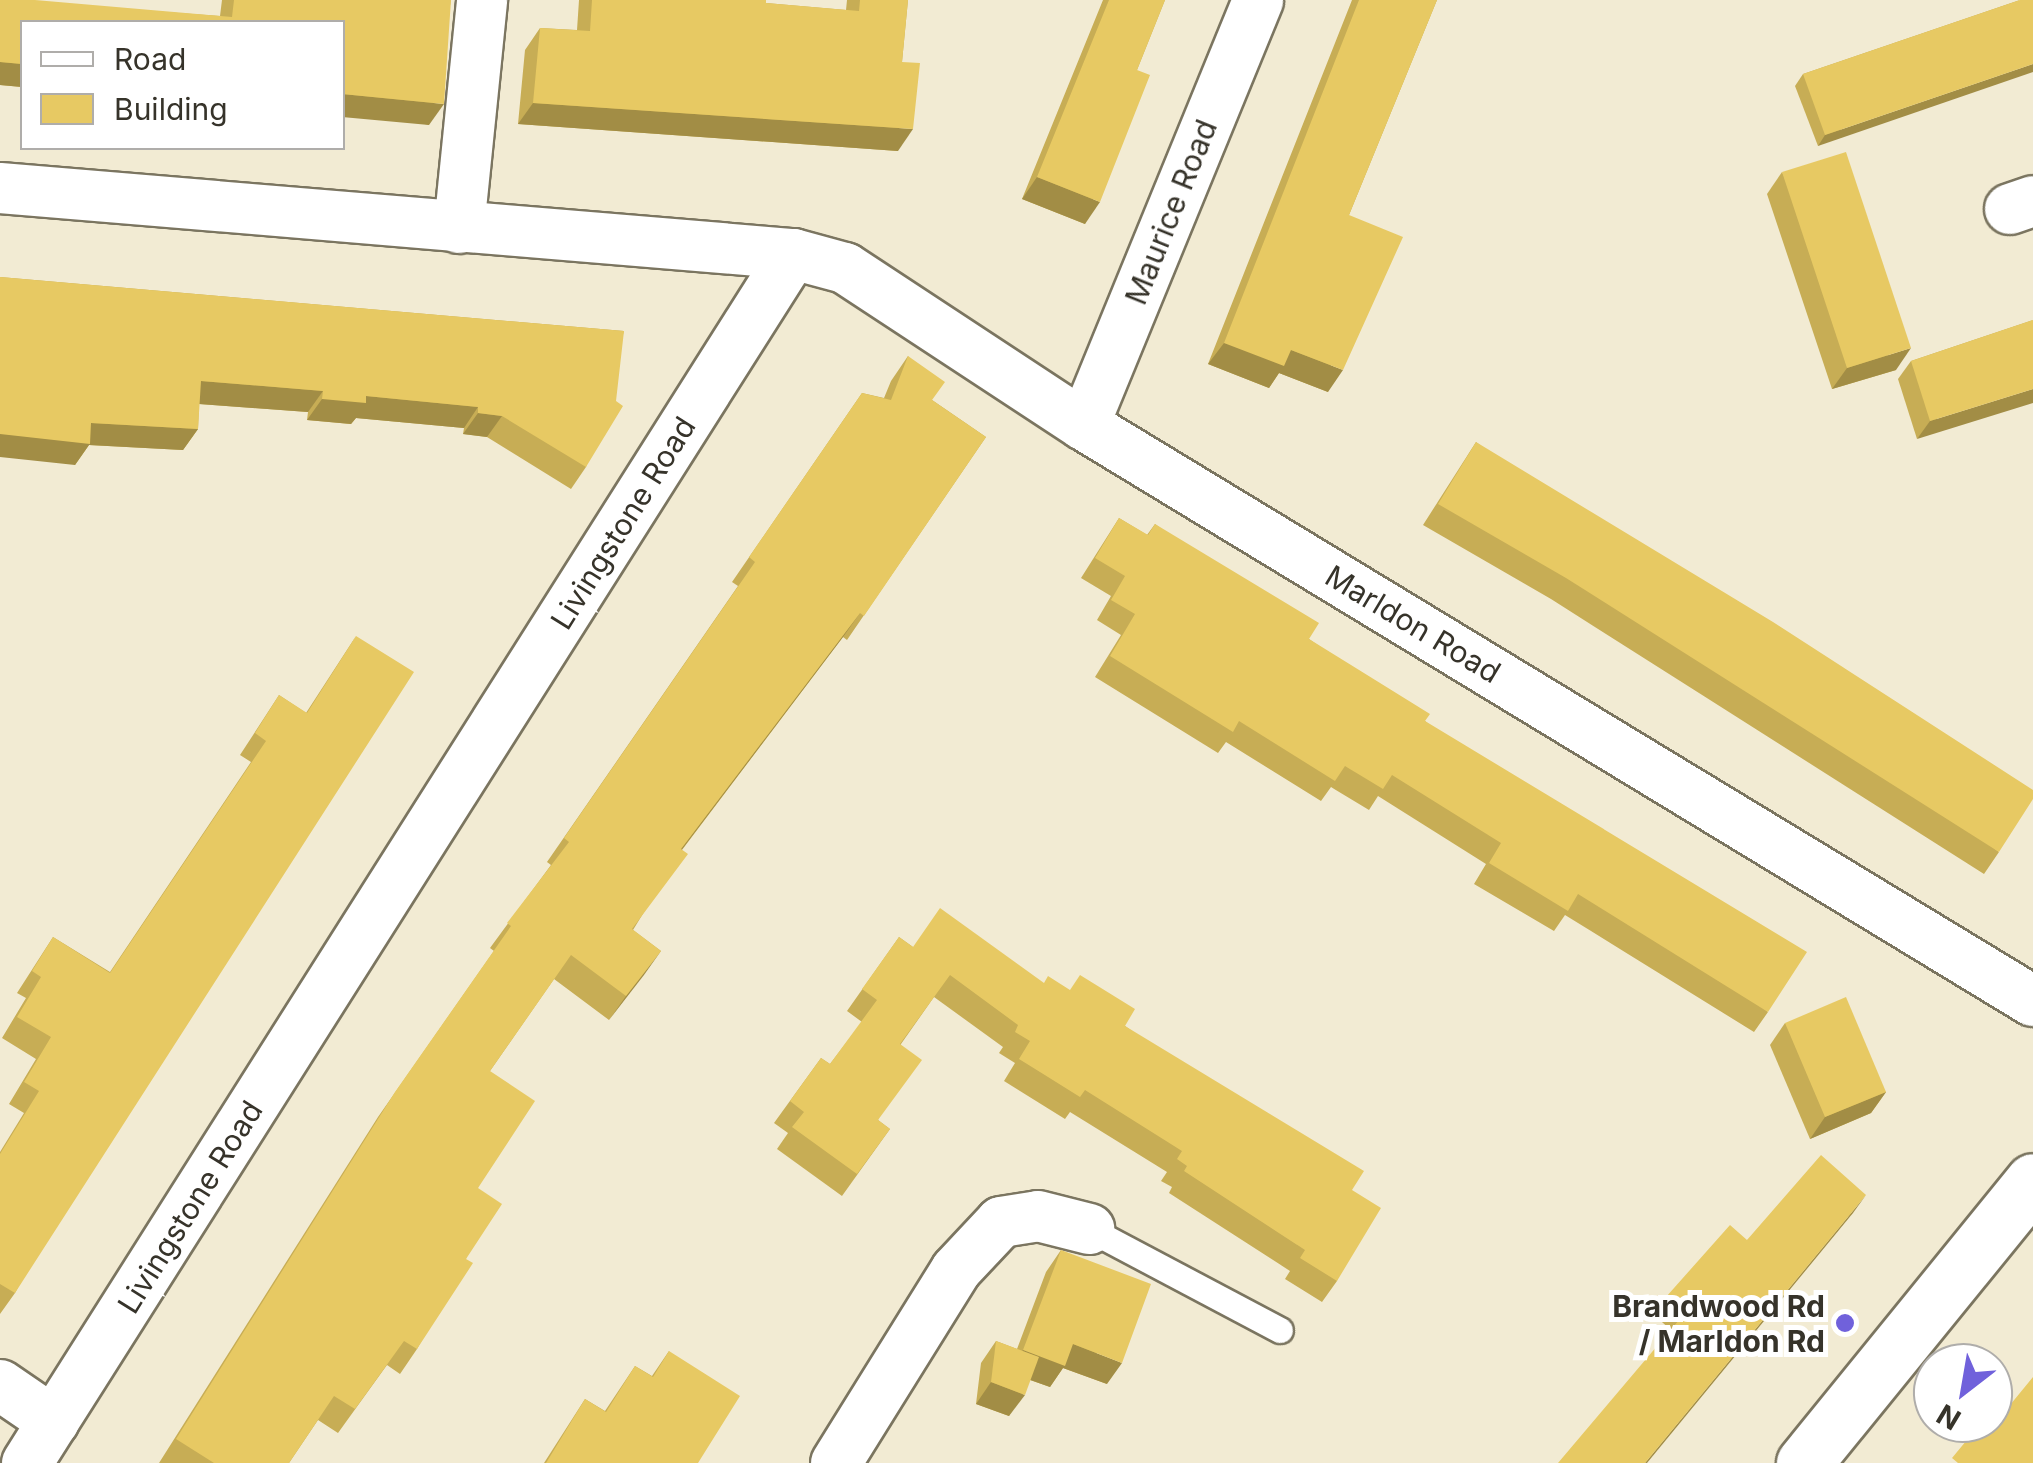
<!DOCTYPE html>
<html>
<head>
<meta charset="utf-8">
<style>
  body { margin:0 }
  #map { position:relative; width:2033px; height:1463px; overflow:hidden; background:#f2ebd3; font-family:Inter,sans-serif }
  div>[style] { position:absolute }
  .roads { filter:drop-shadow(2px 0 #7b7560) drop-shadow(-2px 0 #7b7560) drop-shadow(0 2px #7b7560) drop-shadow(0 -2px #7b7560) }
  .service>* { height:25px; margin:-12.5px; padding:0 12.5px; transform-origin:12.5px; border-radius:12.5px; background:#fff }
  .minor>* { height:50px; margin:-25px; padding:0 25px; transform-origin:25px; border-radius:25px; background:#fff }
  .tertiary>* { height:55px; margin:-27.5px; padding:0 27.5px; transform-origin:27.5px; border-radius:27.5px; background:#fff }
  .wall>* { inset:0; background:#c7ad55 }
  .shaded-wall>* { inset:0; background:#a28d45 }
  .building>* { inset:0; background:#e7c963 }
  .dots>* { width:28px; height:28px; translate:-50% -50%; box-sizing:border-box; border:5px solid #fff; border-radius:50% }
  span { translate:-50% -50%; white-space:nowrap; text-align:center; line-height:1.15; -webkit-text-stroke:10px #fff; paint-order:stroke }
  .street-label { font-size:30px; color:#36332a }
  .poi-label { font-size:30px; color:#36332a; font-weight:700 }
  .right { translate:-100% -50%; text-align:right }
  .legend { position:absolute; left:20px; top:20px; width:325px; height:130px; box-sizing:border-box; background:#fff; border:2px solid #afadaa; margin:0; padding:12px 18px; list-style:none; font-size:30px; color:#36332a }
  .legend li { display:flex; align-items:center; gap:20px; height:50px }
  .legend b { width:50px; border:2px solid #afadaa }
  .north { position:absolute; left:1913px; top:1343px; width:100px; height:100px; box-sizing:border-box; background:#fff; border:2px solid #afadaa; border-radius:50%; rotate:211deg; font-size:28px; font-weight:700; line-height:40px; text-align:center; color:#36332a }
  .north::after { content:''; display:block; margin:auto; width:35px; height:45px; background:#7061db; clip-path:polygon(50% 0,100% 100%,50% 72%,0 100%) }
</style>
</head>
<body>
<div id="map">
  <div class="roads">
    <div class="service">
      <i style="left:1089px;top:1229px;width:216px;rotate:27.9deg"></i>
    </div>
    <div class="minor">
      <i style="left:0;top:188px;width:796px;rotate:4.76deg"></i>
      <i style="left:793px;top:254px;width:1431px;rotate:122.36deg"></i>
      <i style="left:2010px;top:209px;width:24px;rotate:-19deg"></i>
      <i style="left:459px;top:228px;width:229px;rotate:-84.2deg"></i>
      <i style="left:793px;top:254px;width:54px;rotate:15.1deg"></i>
      <i style="left:845px;top:268px;width:286px;rotate:33.3deg"></i>
      <i style="left:1084px;top:425px;width:1110px;rotate:31.26deg"></i>
      <i style="left:1084px;top:425px;width:459px;rotate:-67.7deg"></i>
      <i style="left:0;top:1385px;width:65px;rotate:34.4deg"></i>
      <i style="left:836px;top:1463px;width:227px;rotate:-58.1deg"></i>
      <i style="left:956px;top:1270px;width:66px;rotate:-46.8deg"></i>
      <i style="left:1001px;top:1222px;width:37px;rotate:-9deg"></i>
      <i style="left:1038px;top:1216px;width:53px;rotate:14.3deg"></i>
    </div>
    <div class="tertiary">
      <i style="left:1804px;top:1463px;width:363px;rotate:-50.9deg"></i>
    </div>
  </div>
  <div class="wall">
    <i style="clip-path:polygon(0 0,220px 16px,222px 0,451px 0,429px 125px,22px 22px,22px 87px,0 85px)"></i>
    <i style="clip-path:polygon(579px 0,766px 0,766px 3px,846px 10px,847px 0,908px 0,902px 62px,898px 151px,518px 124px,525px 50px,540px 28px,577px 30px)"></i>
    <i style="clip-path:polygon(1103px 0,1165px 0,1137px 70px,1085px 224px,1022px 199px)"></i>
    <i style="clip-path:polygon(1352px 0,1437px 0,1349px 215px,1328px 392px,1279px 373px,1269px 388px,1208px 364px)"></i>
    <i style="clip-path:polygon(2020px 0,1818px 146px,1795px 86px,1803px 74px)"></i>
    <i style="clip-path:polygon(1782px 172px,1896px 370px,1832px 389px,1767px 194px)"></i>
    <i style="clip-path:polygon(0 277px,624px 331px,586px 467px,571px 489px,487px 437px,463px 434px,464px 428px,356px 418px,351px 424px,307px 420px,308px 412px,199px 404px,198px 429px,183px 450px,89px 445px,75px 465px)"></i>
    <i style="clip-path:polygon(2033px 320px,1917px 439px,1898px 379px,1911px 361px)"></i>
    <i style="clip-path:polygon(908px 356px,932px 400px,986px 437px,847px 640px,843px 637px,682px 850px,633px 930px,661px 951px,609px 1020px,554px 979px,490px 1071px,478px 1188px,466px 1259px,417px 1349px,400px 1374px,387px 1365px,338px 1433px,318px 1420px,289px 1463px,159px 1463px,378px 1117px,494px 951px,490px 948px,551px 865px,547px 862px,738px 586px,732px 582px,862px 393px,884px 398px,891px 381px)"></i>
    <i style="clip-path:polygon(1476px 442px,1999px 852px,1984px 874px,1551px 599px,1423px 525px)"></i>
    <i style="clip-path:polygon(1119px 518px,1147px 535px,1155px 524px,1309px 639px,1425px 721px,1768px 1012px,1754px 1032px,1565px 915px,1554px 931px,1474px 884px,1486px 864px,1378px 796px,1369px 810px,1331px 787px,1321px 801px,1226px 742px,1218px 753px,1095px 677px,1121px 635px,1097px 620px,1111px 596px,1081px 578px)"></i>
    <i style="clip-path:polygon(356px 636px,15px 1293px,0 1314px,0 1152px,24px 1113px,9px 1104px,36px 1059px,2px 1038px,26px 998px,17px 993px,53px 937px,110px 972px,251px 762px,240px 755px,279px 695px,306px 713px)"></i>
    <i style="clip-path:polygon(899px 937px,913px 947px,1125px 1026px,1352px 1190px,1337px 1281px,1322px 1302px,1285px 1279px,1290px 1271px,1169px 1193px,1172px 1187px,1161px 1181px,1167px 1172px,1070px 1112px,1065px 1119px,1004px 1081px,1015px 1063px,999px 1053px,1003px 1047px,934px 997px,901px 1044px,878px 1120px,890px 1129px,842px 1196px,777px 1149px,788px 1133px,774px 1123px,821px 1058px,830px 1064px,862px 1022px,847px 1011px)"></i>
    <i style="clip-path:polygon(1785px 1023px,1886px 1092px,1871px 1113px,1810px 1139px,1770px 1045px)"></i>
    <i style="clip-path:polygon(1853px 1213px,1671px 1330px,1654px 1315px,1666px 1297px,1747px 1240px)"></i>
    <i style="clip-path:polygon(1061px 1250px,1107px 1384px,1063px 1368px,1050px 1387px,1030px 1380px,1009px 1416px,976px 1404px,981px 1363px,996px 1341px,1017px 1349px,1046px 1272px)"></i>
    <i style="clip-path:polygon(669px 1351px,698px 1463px,544px 1463px,585px 1399px,605px 1411px,635px 1366px,652px 1376px)"></i>
  </div>
  <div class="shaded-wall">
    <i style="clip-path:polygon(0 62px,22px 64px,22px 87px,0 85px)"></i>
    <i style="clip-path:polygon(2033px 64px,2033px 72px,1818px 146px,1825px 135px)"></i>
    <i style="clip-path:polygon(342px 94px,444px 104px,429px 125px,342px 117px)"></i>
    <i style="clip-path:polygon(533px 103px,913px 129px,898px 151px,518px 124px)"></i>
    <i style="clip-path:polygon(1037px 177px,1100px 202px,1085px 224px,1022px 199px)"></i>
    <i style="clip-path:polygon(1224px 343px,1291px 350px,1343px 370px,1328px 392px,1279px 373px,1269px 388px,1208px 364px)"></i>
    <i style="clip-path:polygon(1911px 348px,1896px 370px,1832px 389px,1847px 368px)"></i>
    <i style="clip-path:polygon(201px 381px,323px 391px,308px 412px,186px 403px)"></i>
    <i style="clip-path:polygon(2033px 389px,2033px 403px,1917px 439px,1930px 421px)"></i>
    <i style="clip-path:polygon(366px 396px,478px 407px,464px 428px,356px 418px,351px 424px,307px 420px,322px 399px)"></i>
    <i style="clip-path:polygon(478px 413px,502px 416px,487px 437px,463px 434px)"></i>
    <i style="clip-path:polygon(91px 423px,198px 429px,183px 450px,89px 445px,75px 465px,0 457px,0 434px)"></i>
    <i style="clip-path:polygon(860px 613px,843px 637px,664px 873px,681px 849px)"></i>
    <i style="clip-path:polygon(661px 951px,644px 975px,609px 1020px,626px 996px)"></i>
    <i style="clip-path:polygon(1886px 1092px,1871px 1113px,1810px 1139px,1825px 1117px)"></i>
    <i style="clip-path:polygon(1866px 1195px,1853px 1213px,1647px 1463px,1645px 1463px)"></i>
    <i style="clip-path:polygon(1073px 1344px,1122px 1363px,1107px 1384px,1063px 1368px,1050px 1387px,1008px 1372px,1023px 1350px)"></i>
    <i style="clip-path:polygon(991px 1382px,1025px 1395px,1009px 1416px,976px 1404px)"></i>
  </div>
  <div class="building">
    <i style="clip-path:polygon(0 0,35px 0,232px 17px,234px 0,451px 0,444px 104px,342px 94px,342px 22px,22px 22px,22px 64px,0 62px)"></i>
    <i style="clip-path:polygon(592px 0,766px 0,766px 3px,859px 11px,860px 0,908px 0,902px 62px,920px 63px,913px 129px,533px 103px,540px 28px,590px 31px)"></i>
    <i style="clip-path:polygon(1109px 0,1165px 0,1137px 70px,1150px 75px,1100px 202px,1037px 177px)"></i>
    <i style="clip-path:polygon(1359px 0,1437px 0,1349px 215px,1403px 237px,1343px 370px,1291px 350px,1284px 366px,1224px 343px)"></i>
    <i style="clip-path:polygon(2020px 0,2033px 0,2033px 64px,1825px 135px,1803px 74px)"></i>
    <i style="clip-path:polygon(1846px 152px,1911px 348px,1847px 368px,1782px 172px)"></i>
    <i style="clip-path:polygon(0 277px,624px 331px,616px 401px,623px 406px,586px 467px,502px 416px,478px 413px,478px 407px,366px 396px,366px 403px,322px 399px,323px 391px,201px 381px,198px 429px,91px 423px,90px 444px,0 434px)"></i>
    <i style="clip-path:polygon(2033px 320px,2033px 389px,1930px 421px,1911px 361px)"></i>
    <i style="clip-path:polygon(908px 356px,945px 382px,932px 400px,986px 437px,864px 616px,860px 613px,681px 849px,688px 854px,632px 929px,661px 951px,626px 996px,571px 955px,490px 1071px,535px 1101px,478px 1188px,502px 1204px,466px 1259px,473px 1263px,417px 1349px,404px 1341px,355px 1409px,334px 1396px,289px 1463px,214px 1463px,176px 1439px,395px 1092px,511px 926px,507px 923px,569px 842px,564px 838px,755px 562px,749px 557px,862px 393px,891px 400px)"></i>
    <i style="clip-path:polygon(1476px 442px,1773px 622px,2033px 790px,2033px 799px,1999px 852px,1566px 578px,1438px 504px)"></i>
    <i style="clip-path:polygon(1119px 518px,1148px 535px,1155px 524px,1319px 623px,1309px 639px,1430px 714px,1425px 721px,1807px 952px,1768px 1012px,1578px 894px,1568px 911px,1489px 863px,1501px 843px,1392px 775px,1383px 789px,1345px 766px,1335px 781px,1239px 721px,1233px 732px,1110px 656px,1135px 614px,1111px 600px,1125px 576px,1095px 558px)"></i>
    <i style="clip-path:polygon(356px 636px,414px 672px,15px 1293px,0 1284px,0 1154px,39px 1091px,24px 1082px,51px 1037px,17px 1017px,41px 977px,32px 971px,53px 937px,110px 973px,266px 741px,255px 733px,279px 695px,307px 713px)"></i>
    <i style="clip-path:polygon(940px 908px,1044px 983px,1048px 976px,1070px 990px,1080px 975px,1135px 1009px,1125px 1026px,1364px 1171px,1352px 1190px,1381px 1208px,1337px 1281px,1300px 1258px,1305px 1250px,1184px 1171px,1187px 1166px,1177px 1159px,1182px 1151px,1085px 1090px,1080px 1097px,1019px 1059px,1030px 1041px,1015px 1032px,1018px 1025px,950px 975px,900px 1044px,922px 1060px,878px 1120px,890px 1129px,857px 1174px,792px 1127px,804px 1112px,790px 1101px,821px 1058px,830px 1064px,877px 1000px,862px 989px,899px 937px,913px 947px)"></i>
    <i style="clip-path:polygon(1846px 997px,1886px 1092px,1825px 1117px,1785px 1023px)"></i>
    <i style="clip-path:polygon(1821px 1155px,1866px 1195px,1645px 1463px,1558px 1463px,1685px 1313px,1666px 1297px,1730px 1225px,1747px 1240px)"></i>
    <i style="clip-path:polygon(1061px 1250px,1151px 1284px,1122px 1363px,1073px 1344px,1065px 1366px,1023px 1350px)"></i>
    <i style="clip-path:polygon(996px 1341px,1039px 1357px,1025px 1395px,991px 1382px)"></i>
    <i style="clip-path:polygon(669px 1351px,740px 1396px,698px 1463px,546px 1463px,585px 1399px,606px 1412px,635px 1366px,653px 1377px)"></i>
    <i style="clip-path:polygon(2033px 1377px,2033px 1463px,1958px 1463px,1952px 1458px,1981px 1423px,1993px 1423px,1993px 1410px,2001px 1416px)"></i>
  </div>
  <div class="dots">
    <i style="left:1845px;top:1323px;background:#7061db"></i>
  </div>
  <div class="street-label">
    <span style="left:1171px;top:212px;rotate:-68deg">Maurice Road</span>
    <span style="left:623px;top:523px;rotate:-58deg">Livingstone Road</span>
    <span style="left:1413px;top:624px;rotate:31deg">Marldon Road</span>
    <span style="left:190px;top:1207px;rotate:-58deg">Livingstone Road</span>
  </div>
  <div class="poi-label">
    <span class="right" style="left:1825px;top:1323px">Brandwood Rd<br>/ Marldon Rd</span>
  </div>
  <ul class="legend">
  <li><b style="height:12px;background:#fff"></b>Road</li>
  <li><b style="height:28px;background:#e7c963"></b>Building</li>
  </ul>
  <div class="north">N</div>
</div>
</body>
</html>
